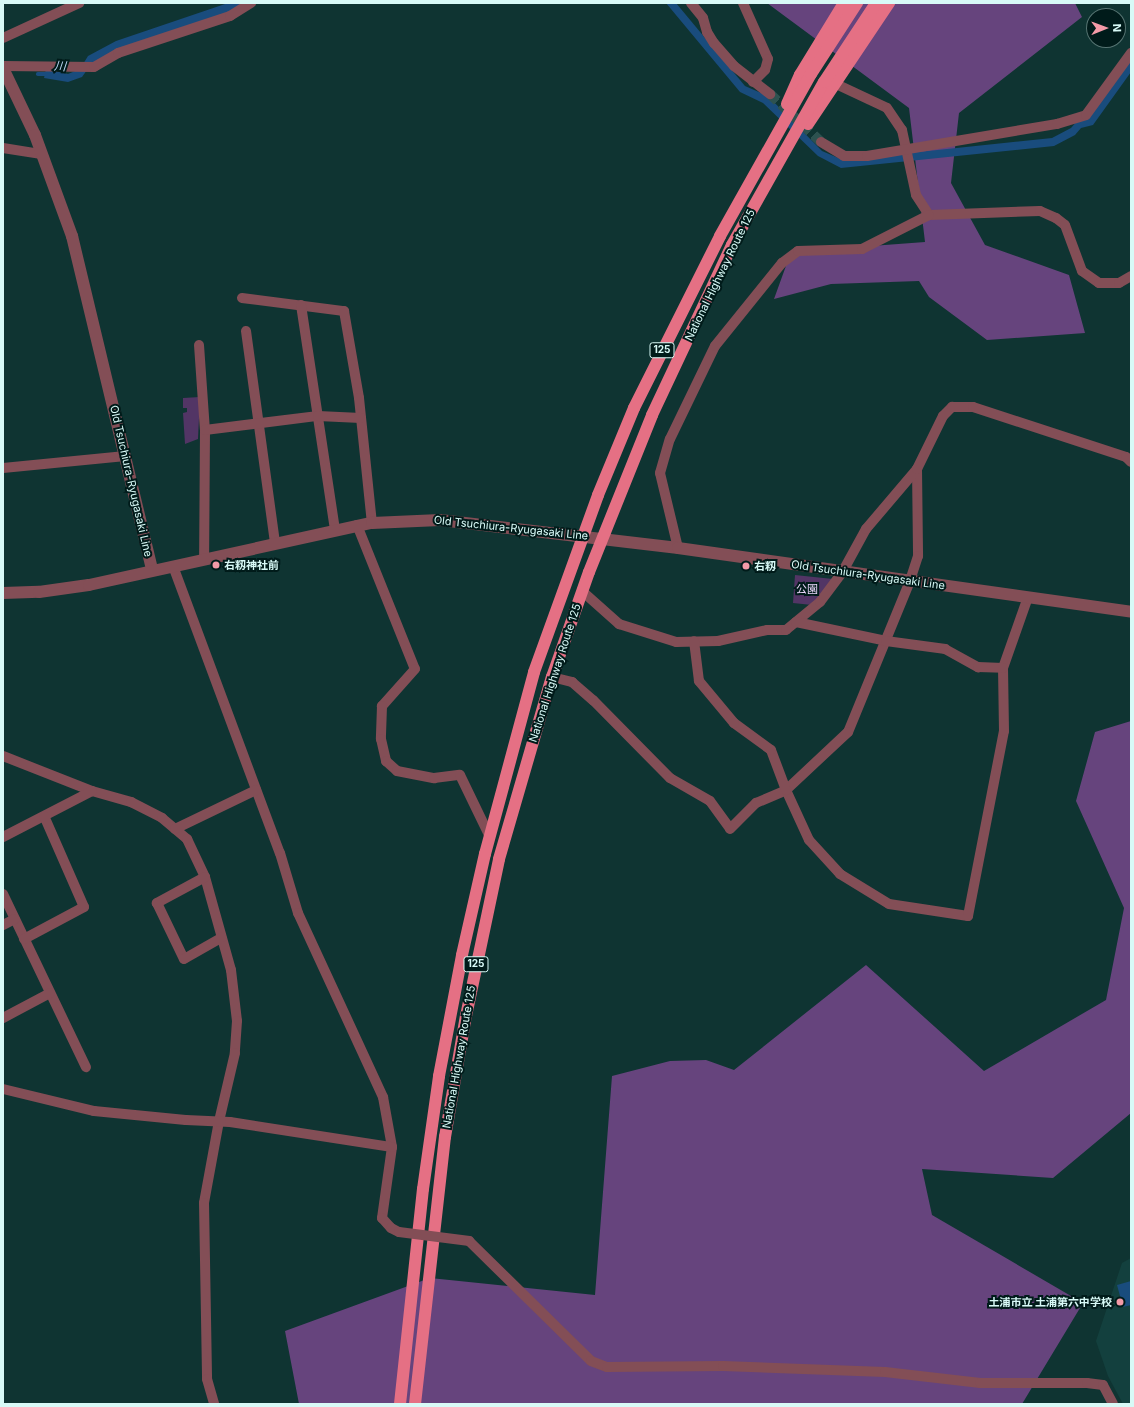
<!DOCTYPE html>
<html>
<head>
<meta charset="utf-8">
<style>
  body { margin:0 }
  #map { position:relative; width:1134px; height:1407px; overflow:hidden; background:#0f3432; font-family:Inter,"Noto Sans JP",sans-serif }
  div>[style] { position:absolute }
  .built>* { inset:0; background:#13403e }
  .green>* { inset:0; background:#523565 }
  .forest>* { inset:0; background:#66447d }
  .water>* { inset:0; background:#194c7d }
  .stream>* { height:3.5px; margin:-1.75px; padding:0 1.75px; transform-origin:1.75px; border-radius:1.75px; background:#194c7d }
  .minor-tunnel>* { height:10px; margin-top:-5px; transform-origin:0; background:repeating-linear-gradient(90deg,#2d5250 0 10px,transparent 0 15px) }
  .minor>* { height:10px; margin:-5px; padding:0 5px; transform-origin:5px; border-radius:5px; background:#834e56 }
  .tertiary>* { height:12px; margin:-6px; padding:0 6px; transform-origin:6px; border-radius:6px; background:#834e56 }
  .trunk>* { height:12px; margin:-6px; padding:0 6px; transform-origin:6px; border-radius:6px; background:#e57084 }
  .minor-bridge>* { height:10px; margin:-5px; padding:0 5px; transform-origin:5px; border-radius:5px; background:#834e56 }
  .dots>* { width:11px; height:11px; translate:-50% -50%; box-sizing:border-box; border:2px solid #001b1a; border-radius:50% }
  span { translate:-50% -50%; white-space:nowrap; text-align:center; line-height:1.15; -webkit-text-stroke:4px #001b1a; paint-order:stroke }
  .shield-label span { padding:1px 3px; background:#001b1a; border:1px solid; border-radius:3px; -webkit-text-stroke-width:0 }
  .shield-label { font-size:10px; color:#d8faf7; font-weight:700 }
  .street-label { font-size:11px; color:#d8faf7 }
  .poi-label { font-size:11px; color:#d8faf7; font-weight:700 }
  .left { translate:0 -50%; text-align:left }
  .right { translate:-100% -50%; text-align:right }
  .park-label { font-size:11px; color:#ebd8fb }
  .water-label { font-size:12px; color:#bbd7f5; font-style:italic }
  .frame { position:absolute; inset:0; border:4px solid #d8faf7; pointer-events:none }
  .north { position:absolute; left:1086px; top:8px; width:40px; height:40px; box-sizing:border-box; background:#001b1a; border:1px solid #567472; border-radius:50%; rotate:89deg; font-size:11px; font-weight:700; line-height:16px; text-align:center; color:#d8faf7 }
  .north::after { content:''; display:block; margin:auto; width:14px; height:18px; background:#f39aa7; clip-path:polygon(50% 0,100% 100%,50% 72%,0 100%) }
</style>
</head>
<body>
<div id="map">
  <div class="built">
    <i style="clip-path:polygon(1131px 1258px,1131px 1404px,1123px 1404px,1108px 1376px,1096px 1341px,1122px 1263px)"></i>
  </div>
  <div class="green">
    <i style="clip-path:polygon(200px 397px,198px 439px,185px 444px,183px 413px,187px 412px,187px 408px,183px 408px,183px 398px)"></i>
    <i style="clip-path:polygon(795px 575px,833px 579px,812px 605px,793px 603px)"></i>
  </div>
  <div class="forest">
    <i style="clip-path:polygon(767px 3px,1075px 3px,1082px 17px,959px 113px,951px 183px,985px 245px,1069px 275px,1085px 333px,987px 340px,929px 297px,919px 281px,831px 284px,774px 299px,791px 252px,925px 242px,909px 108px)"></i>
    <i style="clip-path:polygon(1131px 721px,1131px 1113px,1053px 1178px,922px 1169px,932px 1215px,1083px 1303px,1022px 1404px,299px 1404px,285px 1331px,430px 1278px,595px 1295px,612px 1076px,670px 1061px,706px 1060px,734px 1070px,866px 965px,984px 1071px,1106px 1000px,1124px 908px,1076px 801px,1095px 732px)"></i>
  </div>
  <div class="water">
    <i style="clip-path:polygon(228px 3px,243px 3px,229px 12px,92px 63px,82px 77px,68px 82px,44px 78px,46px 69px,68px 74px,80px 69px,88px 56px,116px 41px)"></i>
    <i style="clip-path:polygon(666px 3px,676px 3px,745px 86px,768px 96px,822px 151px,843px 160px,1052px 138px,1071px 128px,1131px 59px,1131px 72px,1093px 125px,1081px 128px,1075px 135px,1054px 146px,841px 168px,818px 156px,763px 103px,740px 92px)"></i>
    <i style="clip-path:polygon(1131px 1281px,1131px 1305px,1123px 1307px,1117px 1285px)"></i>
  </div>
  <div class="stream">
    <i style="left:38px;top:74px;width:11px"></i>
  </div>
  <div class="minor-tunnel">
    <i style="left:770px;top:94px;width:70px;rotate:43.3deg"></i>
  </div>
  <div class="minor">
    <i style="left:691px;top:3px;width:19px;rotate:51deg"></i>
    <i style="left:703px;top:18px;width:15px;rotate:74deg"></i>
    <i style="left:707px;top:32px;width:13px;rotate:58deg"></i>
    <i style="left:714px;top:43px;width:30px;rotate:49deg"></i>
    <i style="left:734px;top:66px;width:46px;rotate:37.9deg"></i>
    <i style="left:743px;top:3px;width:61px;rotate:65.9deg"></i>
    <i style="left:768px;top:59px;width:11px;rotate:105deg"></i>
    <i style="left:765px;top:70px;width:17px;rotate:135deg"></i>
    <i style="left:3px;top:38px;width:84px;rotate:-24.7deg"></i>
    <i style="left:3px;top:66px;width:91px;rotate:0.6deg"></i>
    <i style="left:94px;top:67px;width:28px;rotate:-30deg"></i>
    <i style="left:118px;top:53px;width:118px;rotate:-18.3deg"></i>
    <i style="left:230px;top:16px;width:25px;rotate:-32deg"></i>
    <i style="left:836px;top:84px;width:56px;rotate:25.2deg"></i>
    <i style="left:887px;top:108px;width:27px;rotate:56deg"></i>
    <i style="left:902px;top:130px;width:66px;rotate:77.8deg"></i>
    <i style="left:916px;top:195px;width:24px;rotate:57deg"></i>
    <i style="left:929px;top:215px;width:111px;rotate:-2.1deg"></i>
    <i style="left:1040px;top:211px;width:17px;rotate:24deg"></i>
    <i style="left:1056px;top:218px;width:11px;rotate:38deg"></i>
    <i style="left:1065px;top:225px;width:49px;rotate:69.7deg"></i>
    <i style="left:1082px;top:271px;width:21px;rotate:35deg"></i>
    <i style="left:1099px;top:283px;width:20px"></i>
    <i style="left:1119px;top:283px;width:14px;rotate:-30deg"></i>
    <i style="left:821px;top:142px;width:27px;rotate:31deg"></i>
    <i style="left:844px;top:156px;width:23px"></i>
    <i style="left:867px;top:156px;width:193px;rotate:-9.6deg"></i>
    <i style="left:1057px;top:124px;width:30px;rotate:-17deg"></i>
    <i style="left:1086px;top:115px;width:77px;rotate:-54deg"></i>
    <i style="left:3px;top:148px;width:39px;rotate:9deg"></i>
    <i style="left:242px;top:298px;width:103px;rotate:7.3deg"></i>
    <i style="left:344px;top:311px;width:88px;rotate:80.2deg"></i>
    <i style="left:359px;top:398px;width:126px;rotate:84.1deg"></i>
    <i style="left:301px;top:305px;width:228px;rotate:81.4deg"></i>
    <i style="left:246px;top:331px;width:214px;rotate:82.2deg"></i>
    <i style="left:199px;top:345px;width:85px;rotate:86deg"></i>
    <i style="left:205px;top:430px;width:128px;rotate:90.4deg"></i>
    <i style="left:205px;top:430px;width:114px;rotate:-7.1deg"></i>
    <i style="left:318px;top:416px;width:43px;rotate:2.7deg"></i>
    <i style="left:3px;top:468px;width:123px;rotate:-5.6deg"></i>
    <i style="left:917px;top:469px;width:87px;rotate:89.3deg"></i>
    <i style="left:918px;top:556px;width:26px;rotate:108deg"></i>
    <i style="left:910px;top:581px;width:163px;rotate:112.3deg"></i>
    <i style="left:848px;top:732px;width:85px;rotate:136.9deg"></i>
    <i style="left:786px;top:790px;width:55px;rotate:65.3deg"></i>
    <i style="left:809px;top:840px;width:46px;rotate:47.6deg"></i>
    <i style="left:840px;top:874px;width:57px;rotate:31.5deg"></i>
    <i style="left:889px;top:904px;width:80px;rotate:8.6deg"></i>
    <i style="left:968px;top:916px;width:188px;rotate:-79deg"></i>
    <i style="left:1004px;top:731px;width:63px;rotate:-90.9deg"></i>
    <i style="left:1003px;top:668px;width:75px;rotate:-70.6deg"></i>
    <i style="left:357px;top:525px;width:155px;rotate:68.1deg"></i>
    <i style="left:415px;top:669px;width:50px;rotate:131.7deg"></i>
    <i style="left:382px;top:706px;width:33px;rotate:92deg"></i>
    <i style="left:381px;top:739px;width:23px;rotate:77deg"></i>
    <i style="left:386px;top:761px;width:15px;rotate:42deg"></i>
    <i style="left:397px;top:771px;width:38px;rotate:11deg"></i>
    <i style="left:434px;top:778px;width:26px;rotate:-7deg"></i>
    <i style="left:460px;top:775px;width:69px;rotate:64.2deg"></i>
    <i style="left:678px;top:548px;width:77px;rotate:-103.5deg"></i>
    <i style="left:660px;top:473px;width:35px;rotate:-74deg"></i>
    <i style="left:670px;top:439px;width:103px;rotate:-64.2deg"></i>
    <i style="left:715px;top:346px;width:107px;rotate:-51.1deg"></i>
    <i style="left:782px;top:263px;width:20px;rotate:-37deg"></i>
    <i style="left:798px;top:251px;width:64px;rotate:-1.8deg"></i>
    <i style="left:862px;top:249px;width:75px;rotate:-26.9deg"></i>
    <i style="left:173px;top:566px;width:306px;rotate:69.6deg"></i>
    <i style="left:280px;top:853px;width:63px;rotate:73.3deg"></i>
    <i style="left:298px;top:913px;width:203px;rotate:65.2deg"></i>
    <i style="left:383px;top:1097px;width:51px;rotate:79.8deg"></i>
    <i style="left:392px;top:1147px;width:72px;rotate:98deg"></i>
    <i style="left:382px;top:1218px;width:13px;rotate:48deg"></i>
    <i style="left:391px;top:1228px;width:9px;rotate:27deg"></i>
    <i style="left:582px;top:591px;width:50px;rotate:41.7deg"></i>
    <i style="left:619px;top:624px;width:60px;rotate:17.5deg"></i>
    <i style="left:676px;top:642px;width:42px;rotate:-1.4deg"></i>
    <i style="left:718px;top:641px;width:50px;rotate:-12.7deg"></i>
    <i style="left:767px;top:630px;width:19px"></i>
    <i style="left:786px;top:630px;width:44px;rotate:-39.5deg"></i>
    <i style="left:820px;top:602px;width:39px;rotate:-53deg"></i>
    <i style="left:843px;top:571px;width:48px;rotate:-61.3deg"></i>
    <i style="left:866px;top:529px;width:79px;rotate:-49.6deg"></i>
    <i style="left:917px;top:469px;width:59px;rotate:-63.9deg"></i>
    <i style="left:943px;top:416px;width:13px;rotate:-45deg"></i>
    <i style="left:952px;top:407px;width:21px"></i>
    <i style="left:973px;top:407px;width:161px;rotate:18.1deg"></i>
    <i style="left:1126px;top:457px;width:7px;rotate:45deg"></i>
    <i style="left:796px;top:622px;width:92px;rotate:11.9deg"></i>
    <i style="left:886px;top:641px;width:60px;rotate:7.7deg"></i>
    <i style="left:945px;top:649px;width:38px;rotate:29deg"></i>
    <i style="left:978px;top:667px;width:25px;rotate:2deg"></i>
    <i style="left:552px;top:677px;width:21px;rotate:14deg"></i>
    <i style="left:572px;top:682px;width:28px;rotate:41deg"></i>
    <i style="left:593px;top:700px;width:110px;rotate:45.4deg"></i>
    <i style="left:670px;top:778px;width:46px;rotate:29.9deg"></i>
    <i style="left:710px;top:801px;width:34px;rotate:54deg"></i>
    <i style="left:730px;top:829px;width:37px;rotate:-45deg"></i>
    <i style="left:756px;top:803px;width:33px;rotate:-23deg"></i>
    <i style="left:786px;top:790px;width:43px;rotate:-110.6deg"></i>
    <i style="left:771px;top:750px;width:46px;rotate:-143.9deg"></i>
    <i style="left:734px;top:723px;width:55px;rotate:-129.8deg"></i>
    <i style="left:699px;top:681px;width:40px;rotate:-97.1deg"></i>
    <i style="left:3px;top:756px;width:96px;rotate:21.5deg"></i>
    <i style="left:92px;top:791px;width:41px;rotate:15.8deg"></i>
    <i style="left:131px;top:802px;width:35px;rotate:27deg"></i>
    <i style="left:162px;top:818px;width:33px;rotate:40deg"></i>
    <i style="left:187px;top:839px;width:42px;rotate:64.7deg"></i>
    <i style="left:205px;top:877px;width:97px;rotate:74.4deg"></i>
    <i style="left:231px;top:970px;width:51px;rotate:83.3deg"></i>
    <i style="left:237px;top:1021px;width:32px;rotate:94deg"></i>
    <i style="left:235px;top:1053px;width:70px;rotate:103.2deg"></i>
    <i style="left:219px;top:1121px;width:83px;rotate:100.4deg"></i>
    <i style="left:204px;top:1203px;width:176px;rotate:89deg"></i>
    <i style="left:207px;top:1379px;width:26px;rotate:74deg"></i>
    <i style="left:175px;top:829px;width:90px;rotate:-25.7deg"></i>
    <i style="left:3px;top:837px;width:100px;rotate:-27.3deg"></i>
    <i style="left:205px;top:877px;width:55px;rotate:151.6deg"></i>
    <i style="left:157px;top:903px;width:62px;rotate:64.3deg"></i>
    <i style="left:184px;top:959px;width:43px;rotate:-29.6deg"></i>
    <i style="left:3px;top:894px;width:192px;rotate:64.4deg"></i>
    <i style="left:3px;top:925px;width:13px;rotate:-27deg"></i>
    <i style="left:24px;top:939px;width:68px;rotate:-28.1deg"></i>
    <i style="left:84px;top:907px;width:99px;rotate:-113.7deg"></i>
    <i style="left:3px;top:1018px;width:53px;rotate:-28deg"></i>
    <i style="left:3px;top:1089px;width:94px;rotate:13.6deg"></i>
    <i style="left:94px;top:1111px;width:92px;rotate:5.6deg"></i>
    <i style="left:186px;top:1120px;width:44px;rotate:2.6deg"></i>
    <i style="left:230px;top:1122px;width:164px;rotate:8.8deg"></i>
    <i style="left:469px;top:1241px;width:171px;rotate:44.5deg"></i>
    <i style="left:591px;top:1361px;width:17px;rotate:21deg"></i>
    <i style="left:607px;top:1367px;width:116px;rotate:-0.5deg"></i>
    <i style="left:723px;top:1366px;width:162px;rotate:2.1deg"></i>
    <i style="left:885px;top:1372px;width:96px;rotate:6.6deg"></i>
    <i style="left:980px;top:1383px;width:107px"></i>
    <i style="left:1087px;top:1383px;width:16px;rotate:7deg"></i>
    <i style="left:1103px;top:1385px;width:21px;rotate:62deg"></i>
  </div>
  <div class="tertiary">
    <i style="left:3px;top:68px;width:74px;rotate:64.5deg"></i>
    <i style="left:35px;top:135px;width:108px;rotate:69.9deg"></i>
    <i style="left:72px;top:236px;width:343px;rotate:76.5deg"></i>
    <i style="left:3px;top:593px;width:36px;rotate:-2deg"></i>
    <i style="left:39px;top:592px;width:50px;rotate:-8deg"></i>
    <i style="left:89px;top:585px;width:290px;rotate:-12.4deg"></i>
    <i style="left:372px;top:523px;width:68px;rotate:-2.5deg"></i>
    <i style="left:440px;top:520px;width:240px;rotate:6.7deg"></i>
    <i style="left:678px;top:548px;width:457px;rotate:8deg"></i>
  </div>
  <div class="trunk">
    <i style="left:787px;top:104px;width:32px;rotate:-66deg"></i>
    <i style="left:800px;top:75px;width:84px;rotate:-58.6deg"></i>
    <i style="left:808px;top:124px;width:146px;rotate:-56.2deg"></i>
    <i style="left:400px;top:1404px;width:216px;rotate:-83.9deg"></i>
    <i style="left:423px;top:1189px;width:114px;rotate:-81.9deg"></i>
    <i style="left:439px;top:1076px;width:123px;rotate:-79.2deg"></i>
    <i style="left:462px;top:955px;width:104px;rotate:-77.2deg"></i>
    <i style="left:485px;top:854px;width:188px;rotate:-74.9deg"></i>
    <i style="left:534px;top:672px;width:188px;rotate:-70.1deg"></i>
    <i style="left:598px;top:495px;width:94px;rotate:-67.5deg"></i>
    <i style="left:634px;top:408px;width:192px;rotate:-63.4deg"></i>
    <i style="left:720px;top:236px;width:186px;rotate:-60.7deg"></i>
    <i style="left:811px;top:74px;width:85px;rotate:-57.1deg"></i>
    <i style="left:415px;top:1404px;width:269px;rotate:-83.6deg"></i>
    <i style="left:445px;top:1137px;width:123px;rotate:-80.2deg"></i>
    <i style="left:466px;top:1016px;width:160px;rotate:-78.1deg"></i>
    <i style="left:499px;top:859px;width:190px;rotate:-73.8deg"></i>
    <i style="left:552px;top:677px;width:111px;rotate:-70.6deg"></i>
    <i style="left:589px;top:572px;width:169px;rotate:-68.1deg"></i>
    <i style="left:652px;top:415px;width:188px;rotate:-64.8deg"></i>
    <i style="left:732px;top:245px;width:187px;rotate:-60.6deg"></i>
    <i style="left:824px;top:82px;width:95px;rotate:-56.6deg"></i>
  </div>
  <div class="minor-bridge">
    <i style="left:399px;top:1232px;width:71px;rotate:7.3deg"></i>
  </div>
  <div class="dots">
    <i style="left:216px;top:565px;background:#f39aa7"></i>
    <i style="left:746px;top:566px;background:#f39aa7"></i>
    <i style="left:1120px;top:1302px;background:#f39aa7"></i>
  </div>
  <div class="shield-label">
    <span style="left:662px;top:350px">125</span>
    <span style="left:476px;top:964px">125</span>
  </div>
  <div class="street-label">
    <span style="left:720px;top:275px;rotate:-64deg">National Highway Route 125</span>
    <span style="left:131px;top:481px;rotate:77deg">Old Tsuchiura-Ryugasaki Line</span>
    <span style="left:511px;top:528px;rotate:6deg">Old Tsuchiura-Ryugasaki Line</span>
    <span style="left:868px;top:575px;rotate:8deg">Old Tsuchiura-Ryugasaki Line</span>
    <span style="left:555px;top:673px;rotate:-72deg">National Highway Route 125</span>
    <span style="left:459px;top:1057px;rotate:-80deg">National Highway Route 125</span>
  </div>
  <div class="poi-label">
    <span class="left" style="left:224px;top:565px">右籾神社前</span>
    <span class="left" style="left:754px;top:566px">右籾</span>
    <span class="right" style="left:1112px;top:1302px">土浦市立 土浦第六中学校</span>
  </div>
  <div class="park-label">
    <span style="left:807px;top:589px">公園</span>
  </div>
  <div class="water-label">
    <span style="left:60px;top:66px;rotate:4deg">川</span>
  </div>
  <div class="frame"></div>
  <div class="north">N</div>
</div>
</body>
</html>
